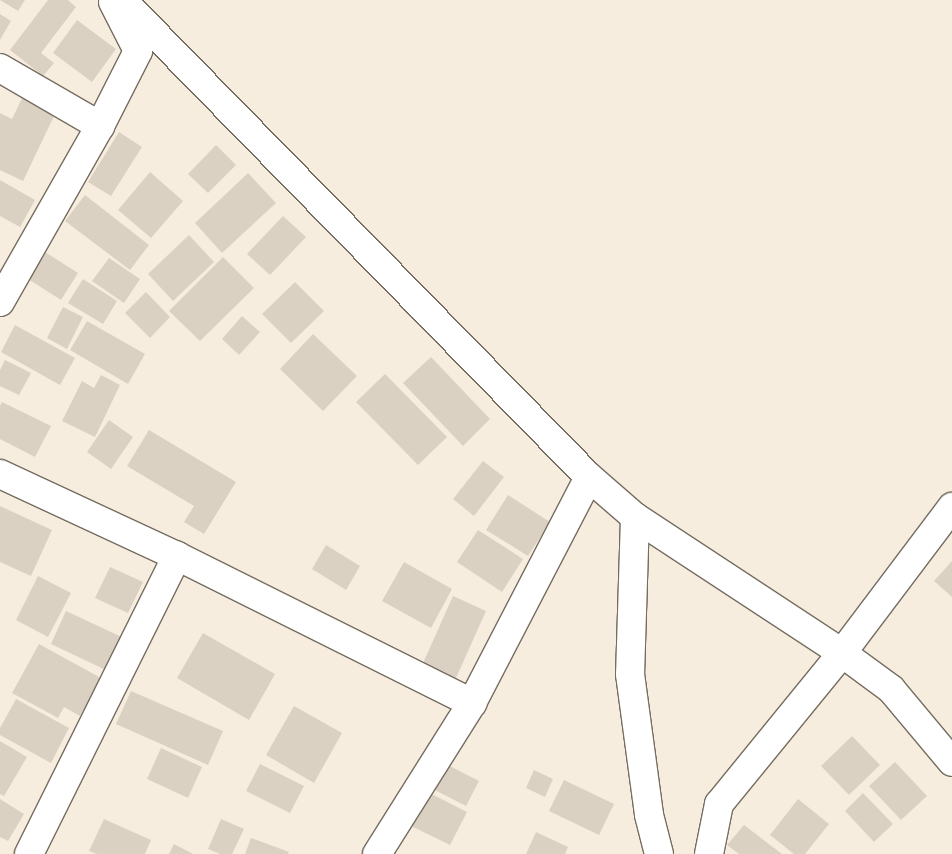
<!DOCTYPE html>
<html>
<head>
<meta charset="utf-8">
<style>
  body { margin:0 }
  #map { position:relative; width:952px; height:854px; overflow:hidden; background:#f7eddf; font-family:Quicksand,sans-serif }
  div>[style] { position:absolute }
  .building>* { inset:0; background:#dbd1c3 }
  .roads { filter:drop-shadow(1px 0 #756d60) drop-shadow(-1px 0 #756d60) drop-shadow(0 1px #756d60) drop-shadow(0 -1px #756d60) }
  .minor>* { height:28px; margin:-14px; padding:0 14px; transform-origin:14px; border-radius:14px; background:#fff }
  span { translate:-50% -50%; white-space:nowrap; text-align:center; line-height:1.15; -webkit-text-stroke:4.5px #fdfcf9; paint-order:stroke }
</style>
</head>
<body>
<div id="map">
  <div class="building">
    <i style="clip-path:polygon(0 0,25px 0,18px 11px)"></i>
    <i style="clip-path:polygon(48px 0,68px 0,76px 7px,41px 53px,54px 63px,43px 76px,10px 50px)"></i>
    <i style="clip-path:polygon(0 14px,11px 21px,0 40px)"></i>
    <i style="clip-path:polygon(77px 20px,116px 49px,92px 82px,53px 53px)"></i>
    <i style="clip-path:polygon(23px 96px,56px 112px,23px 181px,0 170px,0 113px,12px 119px)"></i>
    <i style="clip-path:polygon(119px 132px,142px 147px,111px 196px,88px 182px)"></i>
    <i style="clip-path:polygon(216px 145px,236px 165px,208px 193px,188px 174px)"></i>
    <i style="clip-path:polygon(150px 172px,183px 201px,151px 238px,118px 210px)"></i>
    <i style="clip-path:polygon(248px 173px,276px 203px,222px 253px,195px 223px)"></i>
    <i style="clip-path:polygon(0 180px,35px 200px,20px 227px,0 216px)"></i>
    <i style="clip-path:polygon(85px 195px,149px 245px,130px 270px,65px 221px)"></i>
    <i style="clip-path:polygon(283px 216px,306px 237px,270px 275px,247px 254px)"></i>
    <i style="clip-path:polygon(189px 235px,214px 262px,173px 301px,148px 274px)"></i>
    <i style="clip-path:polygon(45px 252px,78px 273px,61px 300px,28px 279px)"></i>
    <i style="clip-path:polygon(223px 257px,254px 288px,200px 341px,169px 311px)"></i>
    <i style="clip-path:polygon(109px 258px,140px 279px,124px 303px,92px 281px)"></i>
    <i style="clip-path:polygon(83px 279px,117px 301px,103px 324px,68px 303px)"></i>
    <i style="clip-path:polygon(295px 282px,324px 311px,291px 343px,262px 314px)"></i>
    <i style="clip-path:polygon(146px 292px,170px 317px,150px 338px,125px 313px)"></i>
    <i style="clip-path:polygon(63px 307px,83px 317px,67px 349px,47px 338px)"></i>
    <i style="clip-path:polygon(242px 316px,260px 332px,239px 355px,222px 339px)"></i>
    <i style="clip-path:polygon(87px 321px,145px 354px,128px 384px,70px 350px)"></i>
    <i style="clip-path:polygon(15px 325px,75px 358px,60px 385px,1px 352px)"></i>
    <i style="clip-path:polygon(313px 334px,357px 376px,323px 411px,280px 369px)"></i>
    <i style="clip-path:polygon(431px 357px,490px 419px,463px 446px,403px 383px)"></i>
    <i style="clip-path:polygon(5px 360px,31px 373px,19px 395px,0 386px,0 370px)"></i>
    <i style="clip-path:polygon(385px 374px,447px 437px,418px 465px,356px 402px)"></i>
    <i style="clip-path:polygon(101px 375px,120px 385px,95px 437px,62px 421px,82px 381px,94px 388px)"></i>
    <i style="clip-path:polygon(2px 402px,51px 426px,35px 457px,0 439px,0 406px)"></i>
    <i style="clip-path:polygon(109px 420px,133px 437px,111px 469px,87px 452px)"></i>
    <i style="clip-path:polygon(149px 430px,236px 482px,204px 534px,184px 522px,194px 506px,127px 466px)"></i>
    <i style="clip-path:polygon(483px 461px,504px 477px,474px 516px,453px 499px)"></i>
    <i style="clip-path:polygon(508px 495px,550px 522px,528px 556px,486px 530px)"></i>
    <i style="clip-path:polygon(0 506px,52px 530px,31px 576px,0 562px)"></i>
    <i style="clip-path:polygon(478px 530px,523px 559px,502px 592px,457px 562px)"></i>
    <i style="clip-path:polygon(326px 545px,360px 566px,346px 590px,312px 569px)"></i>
    <i style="clip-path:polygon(952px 561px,952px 597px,934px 581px)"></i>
    <i style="clip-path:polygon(404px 562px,452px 589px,431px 628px,382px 601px)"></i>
    <i style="clip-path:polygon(110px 567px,143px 582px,128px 613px,95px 598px)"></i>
    <i style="clip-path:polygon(38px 576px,71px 593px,48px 637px,16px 620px)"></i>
    <i style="clip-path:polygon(453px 596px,486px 611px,456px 678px,423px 663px)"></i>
    <i style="clip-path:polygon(66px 611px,126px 639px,110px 672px,51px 644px)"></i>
    <i style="clip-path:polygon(203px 633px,275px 674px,249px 720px,177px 678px)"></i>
    <i style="clip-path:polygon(39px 644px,101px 678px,80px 716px,64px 707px,58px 718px,12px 693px)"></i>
    <i style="clip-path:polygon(131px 691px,223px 731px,208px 765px,116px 724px)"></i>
    <i style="clip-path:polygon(16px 699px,69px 728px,51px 763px,0 735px,0 728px)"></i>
    <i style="clip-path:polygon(294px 706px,342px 733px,314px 783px,266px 755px)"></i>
    <i style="clip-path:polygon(852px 736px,880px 765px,849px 795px,821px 766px)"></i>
    <i style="clip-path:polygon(0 741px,27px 757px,4px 796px,0 794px)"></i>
    <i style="clip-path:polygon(161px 748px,202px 767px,188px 798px,147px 779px)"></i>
    <i style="clip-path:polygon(895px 762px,927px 796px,901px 820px,869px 786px)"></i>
    <i style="clip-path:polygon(444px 763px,479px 781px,466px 806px,431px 788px)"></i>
    <i style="clip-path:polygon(260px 764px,304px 786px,290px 813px,246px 791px)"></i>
    <i style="clip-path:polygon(534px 770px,553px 779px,545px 797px,526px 788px)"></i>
    <i style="clip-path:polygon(564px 780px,614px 804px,599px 835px,549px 811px)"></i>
    <i style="clip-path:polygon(420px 788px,467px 812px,450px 845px,403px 822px)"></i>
    <i style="clip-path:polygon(863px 793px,893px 824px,874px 842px,845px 811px)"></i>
    <i style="clip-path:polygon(0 799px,24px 814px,8px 841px,0 837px)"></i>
    <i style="clip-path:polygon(798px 799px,829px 824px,805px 854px,794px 854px,770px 835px)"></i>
    <i style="clip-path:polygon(104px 819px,151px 840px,145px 854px,97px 854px,89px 851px)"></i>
    <i style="clip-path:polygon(221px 819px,244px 829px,232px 854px,220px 854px,208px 849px)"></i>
    <i style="clip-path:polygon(744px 825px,782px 854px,739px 854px,727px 845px)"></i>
    <i style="clip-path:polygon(536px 832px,568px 847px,565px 854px,526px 854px)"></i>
    <i style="clip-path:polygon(251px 838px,289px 852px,288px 854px,245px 854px)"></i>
    <i style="clip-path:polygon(174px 844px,193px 854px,169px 854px)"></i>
  </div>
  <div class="roads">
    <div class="minor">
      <i style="left:122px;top:0;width:668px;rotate:45.61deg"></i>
      <i style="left:589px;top:477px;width:61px;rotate:41deg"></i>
      <i style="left:635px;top:517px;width:248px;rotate:33.3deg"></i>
      <i style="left:842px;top:653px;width:61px;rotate:36.3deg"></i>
      <i style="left:891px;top:689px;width:95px;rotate:50.1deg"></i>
      <i style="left:0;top:68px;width:116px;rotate:30.1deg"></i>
      <i style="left:0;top:302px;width:202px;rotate:-60.4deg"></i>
      <i style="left:100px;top:126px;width:84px;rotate:-63.1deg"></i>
      <i style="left:138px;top:51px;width:55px;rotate:-117deg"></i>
      <i style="left:0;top:474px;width:195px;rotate:24.9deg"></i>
      <i style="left:177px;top:556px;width:330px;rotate:26.5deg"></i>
      <i style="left:635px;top:517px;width:157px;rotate:91.8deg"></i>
      <i style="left:630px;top:674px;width:142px;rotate:82.3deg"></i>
      <i style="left:649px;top:815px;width:40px;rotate:75.6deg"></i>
      <i style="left:29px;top:854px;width:333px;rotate:-63.6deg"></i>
      <i style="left:377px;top:854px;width:178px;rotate:-57.8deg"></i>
      <i style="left:472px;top:703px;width:254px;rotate:-62.6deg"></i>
      <i style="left:709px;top:854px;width:51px;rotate:-78.7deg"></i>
      <i style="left:719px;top:804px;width:195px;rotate:-50.8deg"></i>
      <i style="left:842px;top:653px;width:183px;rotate:-53deg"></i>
    </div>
  </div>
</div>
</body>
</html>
